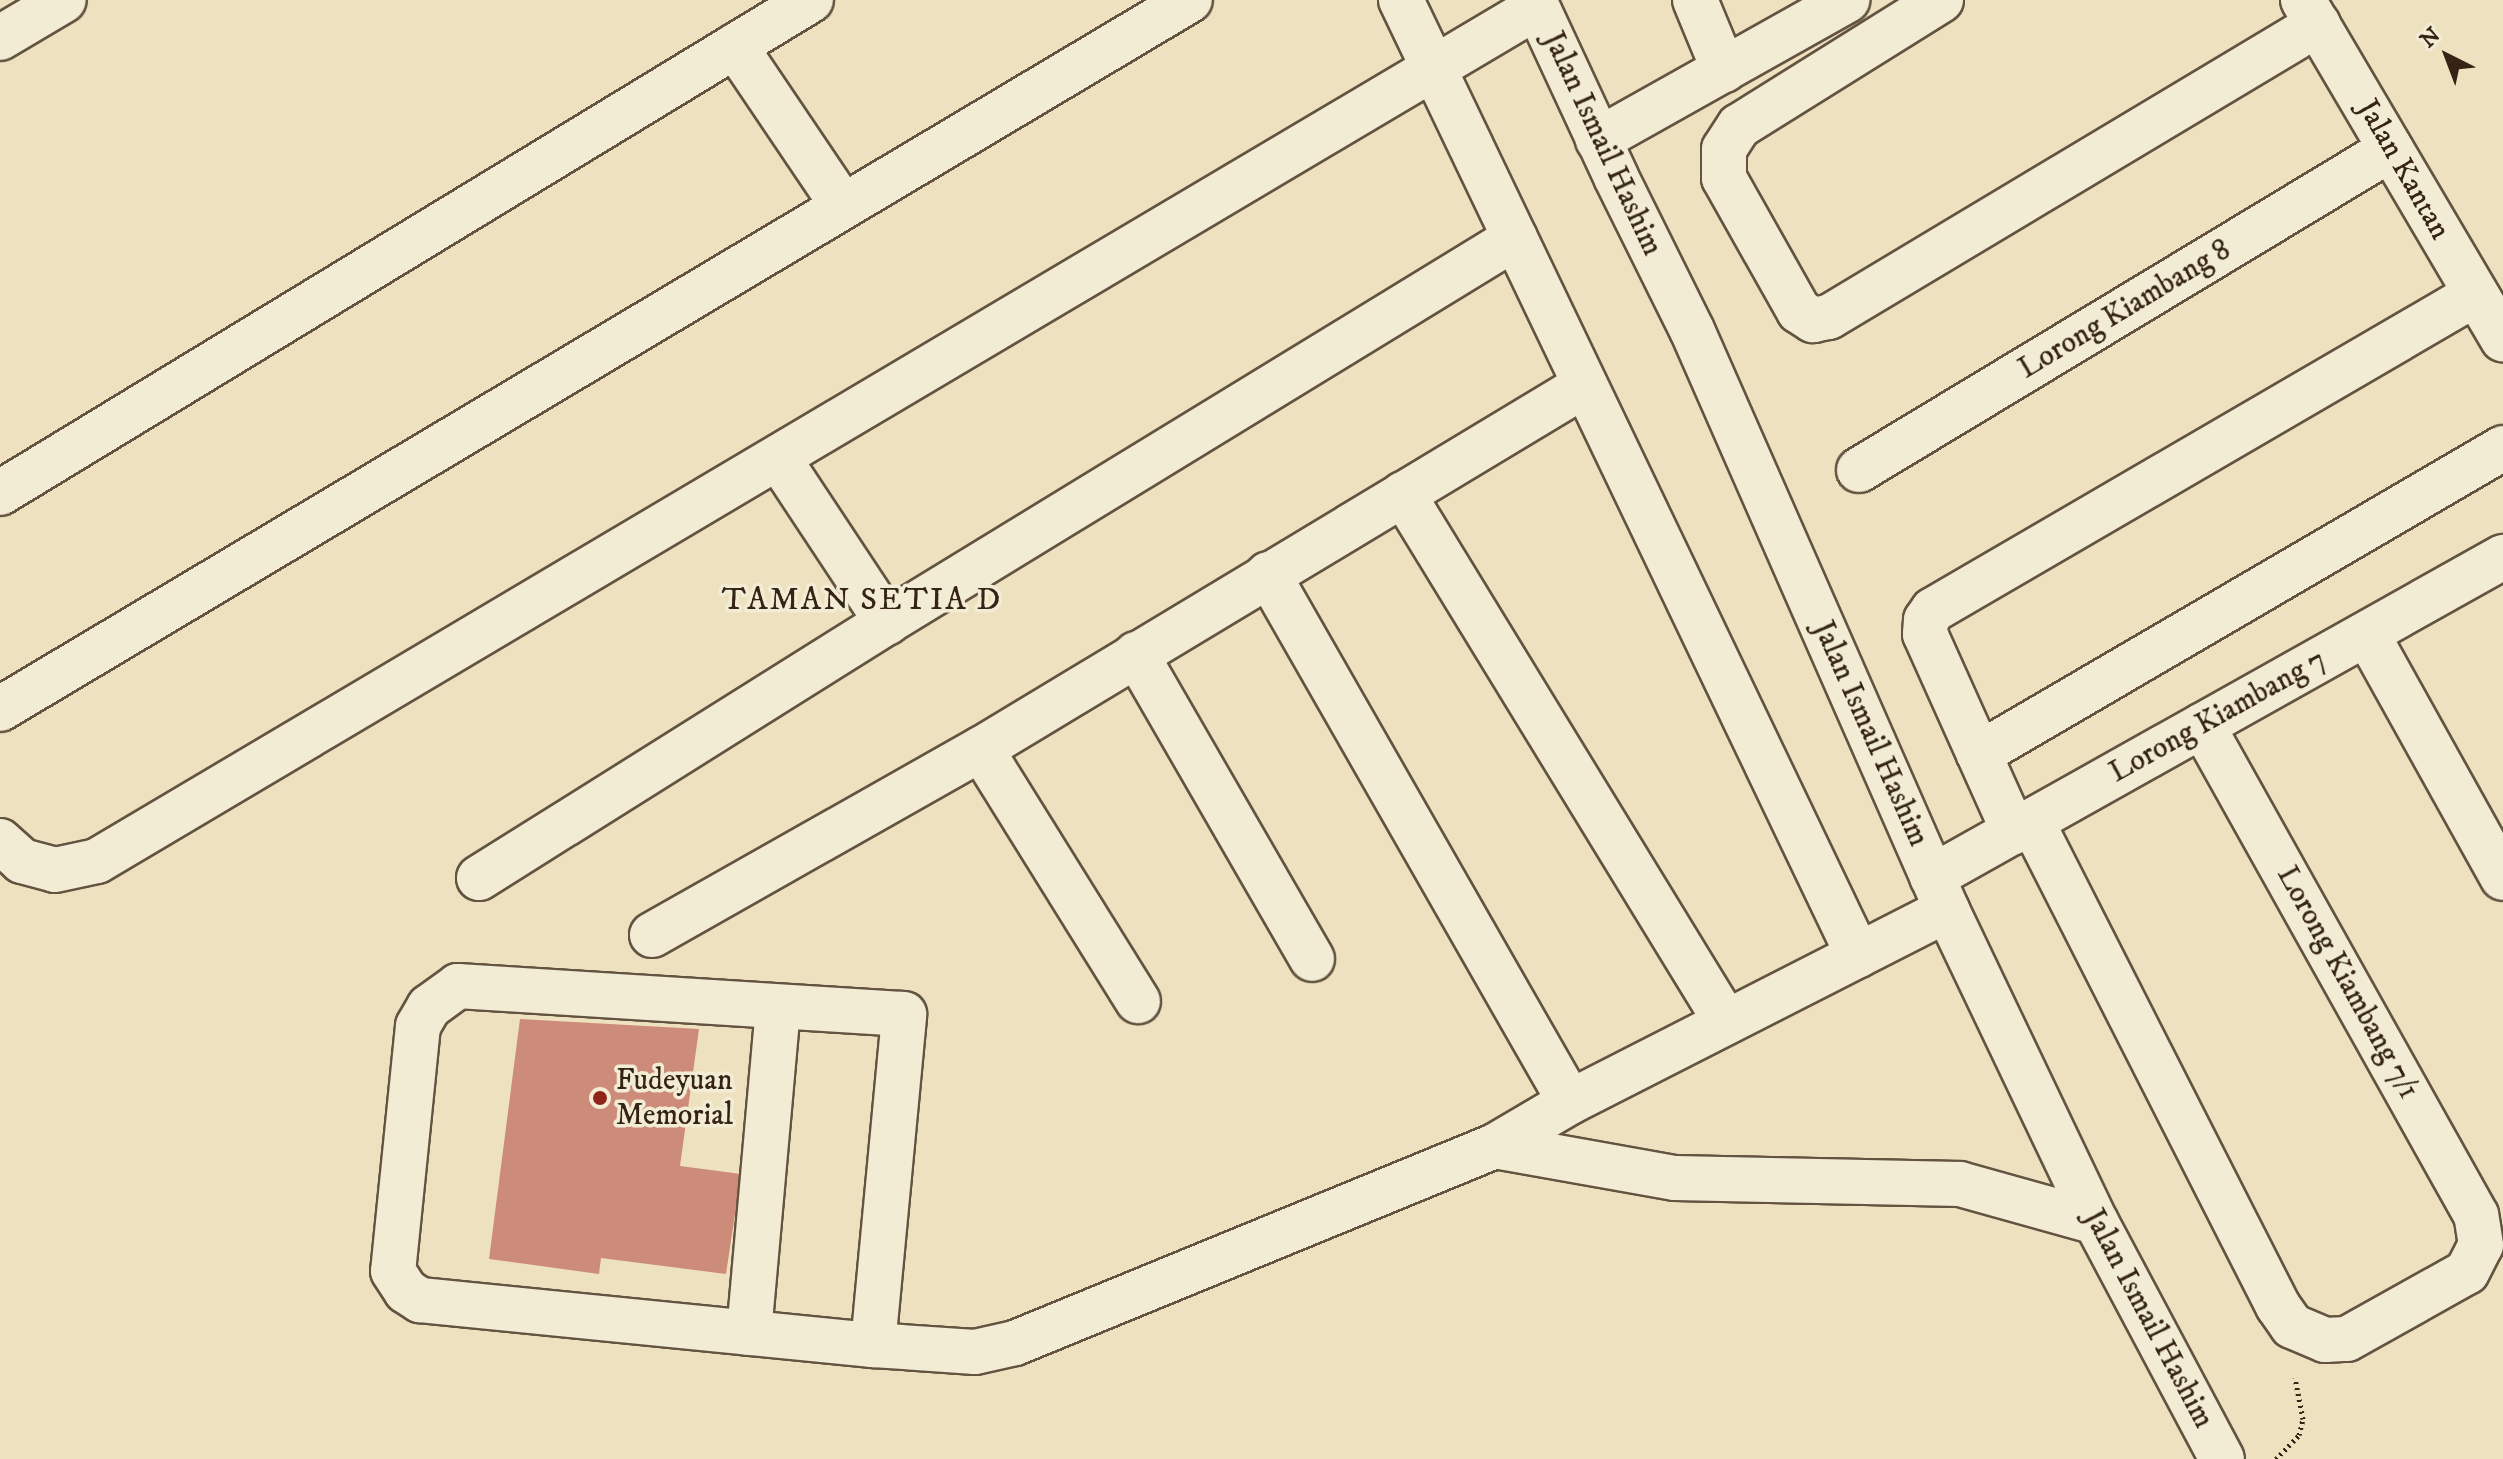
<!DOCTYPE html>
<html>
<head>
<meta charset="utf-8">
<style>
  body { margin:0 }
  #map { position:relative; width:2503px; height:1459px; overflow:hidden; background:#ede1bf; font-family:"IM FELL DW Pica",serif }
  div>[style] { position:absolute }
  .building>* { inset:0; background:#cd8b79 }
  .path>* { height:5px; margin-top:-2.5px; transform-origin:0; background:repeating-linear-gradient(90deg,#352415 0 2px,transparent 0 6px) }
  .roads { filter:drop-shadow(2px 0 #635340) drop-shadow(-2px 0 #635340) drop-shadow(0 2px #635340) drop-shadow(0 -2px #635340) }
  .minor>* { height:44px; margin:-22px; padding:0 22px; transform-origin:22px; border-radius:22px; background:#f3ecd5 }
  .dots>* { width:22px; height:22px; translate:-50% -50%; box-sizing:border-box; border:4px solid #f3ecd5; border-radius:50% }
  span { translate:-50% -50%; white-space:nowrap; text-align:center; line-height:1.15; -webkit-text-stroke:7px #f3ecd5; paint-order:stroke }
  .street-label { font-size:30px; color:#352415 }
  .poi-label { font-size:30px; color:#352415 }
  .left { translate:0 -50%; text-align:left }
  .neighbourhood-label { font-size:32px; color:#352415; letter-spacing:2px }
  .north { position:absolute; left:2407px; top:16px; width:80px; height:80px; -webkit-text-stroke:6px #f3ecd5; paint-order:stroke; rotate:318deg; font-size:22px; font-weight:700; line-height:32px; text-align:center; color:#352415 }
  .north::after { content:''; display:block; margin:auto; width:28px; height:36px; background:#352415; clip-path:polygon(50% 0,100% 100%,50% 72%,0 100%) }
</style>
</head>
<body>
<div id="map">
  <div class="building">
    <i style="clip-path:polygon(520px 1019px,699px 1029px,680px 1166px,741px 1174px,726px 1274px,601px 1258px,599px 1274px,489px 1259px)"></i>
  </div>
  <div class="path">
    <i style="left:2276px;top:1459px;width:33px;rotate:-46deg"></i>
    <i style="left:2299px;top:1435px;width:16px;rotate:-76deg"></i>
    <i style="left:2303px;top:1419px;width:42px;rotate:-101deg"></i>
  </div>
  <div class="roads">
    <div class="minor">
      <i style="left:1401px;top:0;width:1059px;rotate:64.43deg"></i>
      <i style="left:1534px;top:0;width:195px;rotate:65.1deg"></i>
      <i style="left:1616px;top:177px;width:171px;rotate:63.6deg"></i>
      <i style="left:1692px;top:330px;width:634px;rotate:66.27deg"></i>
      <i style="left:1947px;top:910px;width:346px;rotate:64.5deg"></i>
      <i style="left:2096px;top:1222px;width:268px;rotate:62deg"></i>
      <i style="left:1695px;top:0;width:76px;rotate:67.5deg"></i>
      <i style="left:1941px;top:0;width:238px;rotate:148deg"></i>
      <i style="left:1739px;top:126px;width:27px;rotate:123deg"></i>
      <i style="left:1724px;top:149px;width:29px;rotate:90deg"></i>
      <i style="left:1724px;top:178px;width:153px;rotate:60.6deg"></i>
      <i style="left:1799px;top:311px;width:17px;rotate:33deg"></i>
      <i style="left:1813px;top:320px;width:16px;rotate:-11deg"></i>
      <i style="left:1829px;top:317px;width:570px;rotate:-30.93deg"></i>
      <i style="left:2303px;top:0;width:394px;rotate:59.5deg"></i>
      <i style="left:0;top:38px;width:74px;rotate:-30.7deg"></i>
      <i style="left:735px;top:46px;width:193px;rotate:56deg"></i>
      <i style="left:1598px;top:140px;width:286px;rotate:-29.3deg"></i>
      <i style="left:779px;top:459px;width:196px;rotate:56.5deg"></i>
      <i style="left:1859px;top:470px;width:621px;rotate:-31.11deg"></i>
      <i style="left:0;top:493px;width:949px;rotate:-31.3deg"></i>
      <i style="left:1403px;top:494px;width:619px;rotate:58.54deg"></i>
      <i style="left:1268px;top:574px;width:608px;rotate:60.23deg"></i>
      <i style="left:2367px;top:634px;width:279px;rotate:60.9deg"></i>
      <i style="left:1136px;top:654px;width:352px;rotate:60deg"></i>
      <i style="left:0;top:709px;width:1385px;rotate:-30.79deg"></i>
      <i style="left:981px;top:749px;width:297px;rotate:58.1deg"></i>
      <i style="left:1979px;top:754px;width:607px;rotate:-30.28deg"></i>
      <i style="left:2032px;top:822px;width:543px;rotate:63.06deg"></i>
      <i style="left:2278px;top:1306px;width:24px;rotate:55deg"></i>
      <i style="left:2292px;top:1326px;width:36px;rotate:23deg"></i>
      <i style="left:2325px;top:1340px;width:22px;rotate:-3deg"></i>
      <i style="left:2347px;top:1339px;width:137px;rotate:-29.2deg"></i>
      <i style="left:2467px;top:1272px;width:30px;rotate:-63deg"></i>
      <i style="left:2481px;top:1245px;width:30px;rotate:-99deg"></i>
      <i style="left:2476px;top:1215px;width:561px;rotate:-119.21deg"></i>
      <i style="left:2014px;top:832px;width:217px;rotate:-114.2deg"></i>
      <i style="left:1925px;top:634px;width:14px;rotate:-86deg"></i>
      <i style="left:1926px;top:620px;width:12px;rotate:-55deg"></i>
      <i style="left:1933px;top:610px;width:628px;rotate:-30.2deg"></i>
      <i style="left:0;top:841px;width:30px;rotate:42deg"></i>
      <i style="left:22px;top:861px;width:34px;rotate:15deg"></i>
      <i style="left:55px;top:870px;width:43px;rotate:-12.1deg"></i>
      <i style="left:97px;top:861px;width:1674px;rotate:-30.67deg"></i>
      <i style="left:1932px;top:877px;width:655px;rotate:-29.27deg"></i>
      <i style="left:479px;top:878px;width:482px;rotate:-32.1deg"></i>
      <i style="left:887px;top:622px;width:736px;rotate:-31.44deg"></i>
      <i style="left:652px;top:935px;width:378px;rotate:-29.5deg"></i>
      <i style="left:981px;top:749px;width:705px;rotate:-31.08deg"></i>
      <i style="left:1495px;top:1146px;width:183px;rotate:10.1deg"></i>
      <i style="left:1675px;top:1178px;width:285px;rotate:1.2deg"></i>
      <i style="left:1960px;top:1184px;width:141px;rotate:15.6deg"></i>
      <i style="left:749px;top:1333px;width:327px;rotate:-84.9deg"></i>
      <i style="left:873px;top:1345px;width:332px;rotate:-84.6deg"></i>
      <i style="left:904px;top:1014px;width:447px;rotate:-176.4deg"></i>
      <i style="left:458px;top:986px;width:36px;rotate:144deg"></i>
      <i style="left:429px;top:1007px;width:22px;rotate:120deg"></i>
      <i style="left:418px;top:1026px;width:246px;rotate:95.8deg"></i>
      <i style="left:393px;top:1271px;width:24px;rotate:57deg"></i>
      <i style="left:406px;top:1291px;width:17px;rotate:33deg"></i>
      <i style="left:420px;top:1300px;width:455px;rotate:5.7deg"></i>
      <i style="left:873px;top:1345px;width:102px;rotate:3.9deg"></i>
      <i style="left:975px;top:1352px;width:41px;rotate:-12.7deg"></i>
      <i style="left:1015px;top:1343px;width:519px;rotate:-22.31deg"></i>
      <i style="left:1495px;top:1146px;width:87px;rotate:-30.4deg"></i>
      <i style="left:1570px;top:1102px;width:423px;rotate:-27deg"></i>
    </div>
  </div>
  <div class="dots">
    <i style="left:600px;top:1098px;background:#8f2418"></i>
  </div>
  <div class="street-label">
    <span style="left:1602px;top:144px;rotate:65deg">Jalan Ismail Hashim</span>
    <span style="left:2403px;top:170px;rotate:60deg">Jalan Kantan</span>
    <span style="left:2125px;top:310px;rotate:-31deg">Lorong Kiambang 8</span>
    <span style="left:2218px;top:717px;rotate:-29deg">Lorong Kiambang 7</span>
    <span style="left:1870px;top:734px;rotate:66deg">Jalan Ismail Hashim</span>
    <span style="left:2347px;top:983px;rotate:61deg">Lorong Kiambang 7/1</span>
    <span style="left:2148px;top:1319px;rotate:62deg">Jalan Ismail Hashim</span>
  </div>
  <div class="poi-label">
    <span class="left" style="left:616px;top:1098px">Fudeyuan<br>Memorial</span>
  </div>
  <div class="neighbourhood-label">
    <span style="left:862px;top:600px">TAMAN SETIA D</span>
  </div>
  <div class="north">N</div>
</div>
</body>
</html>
